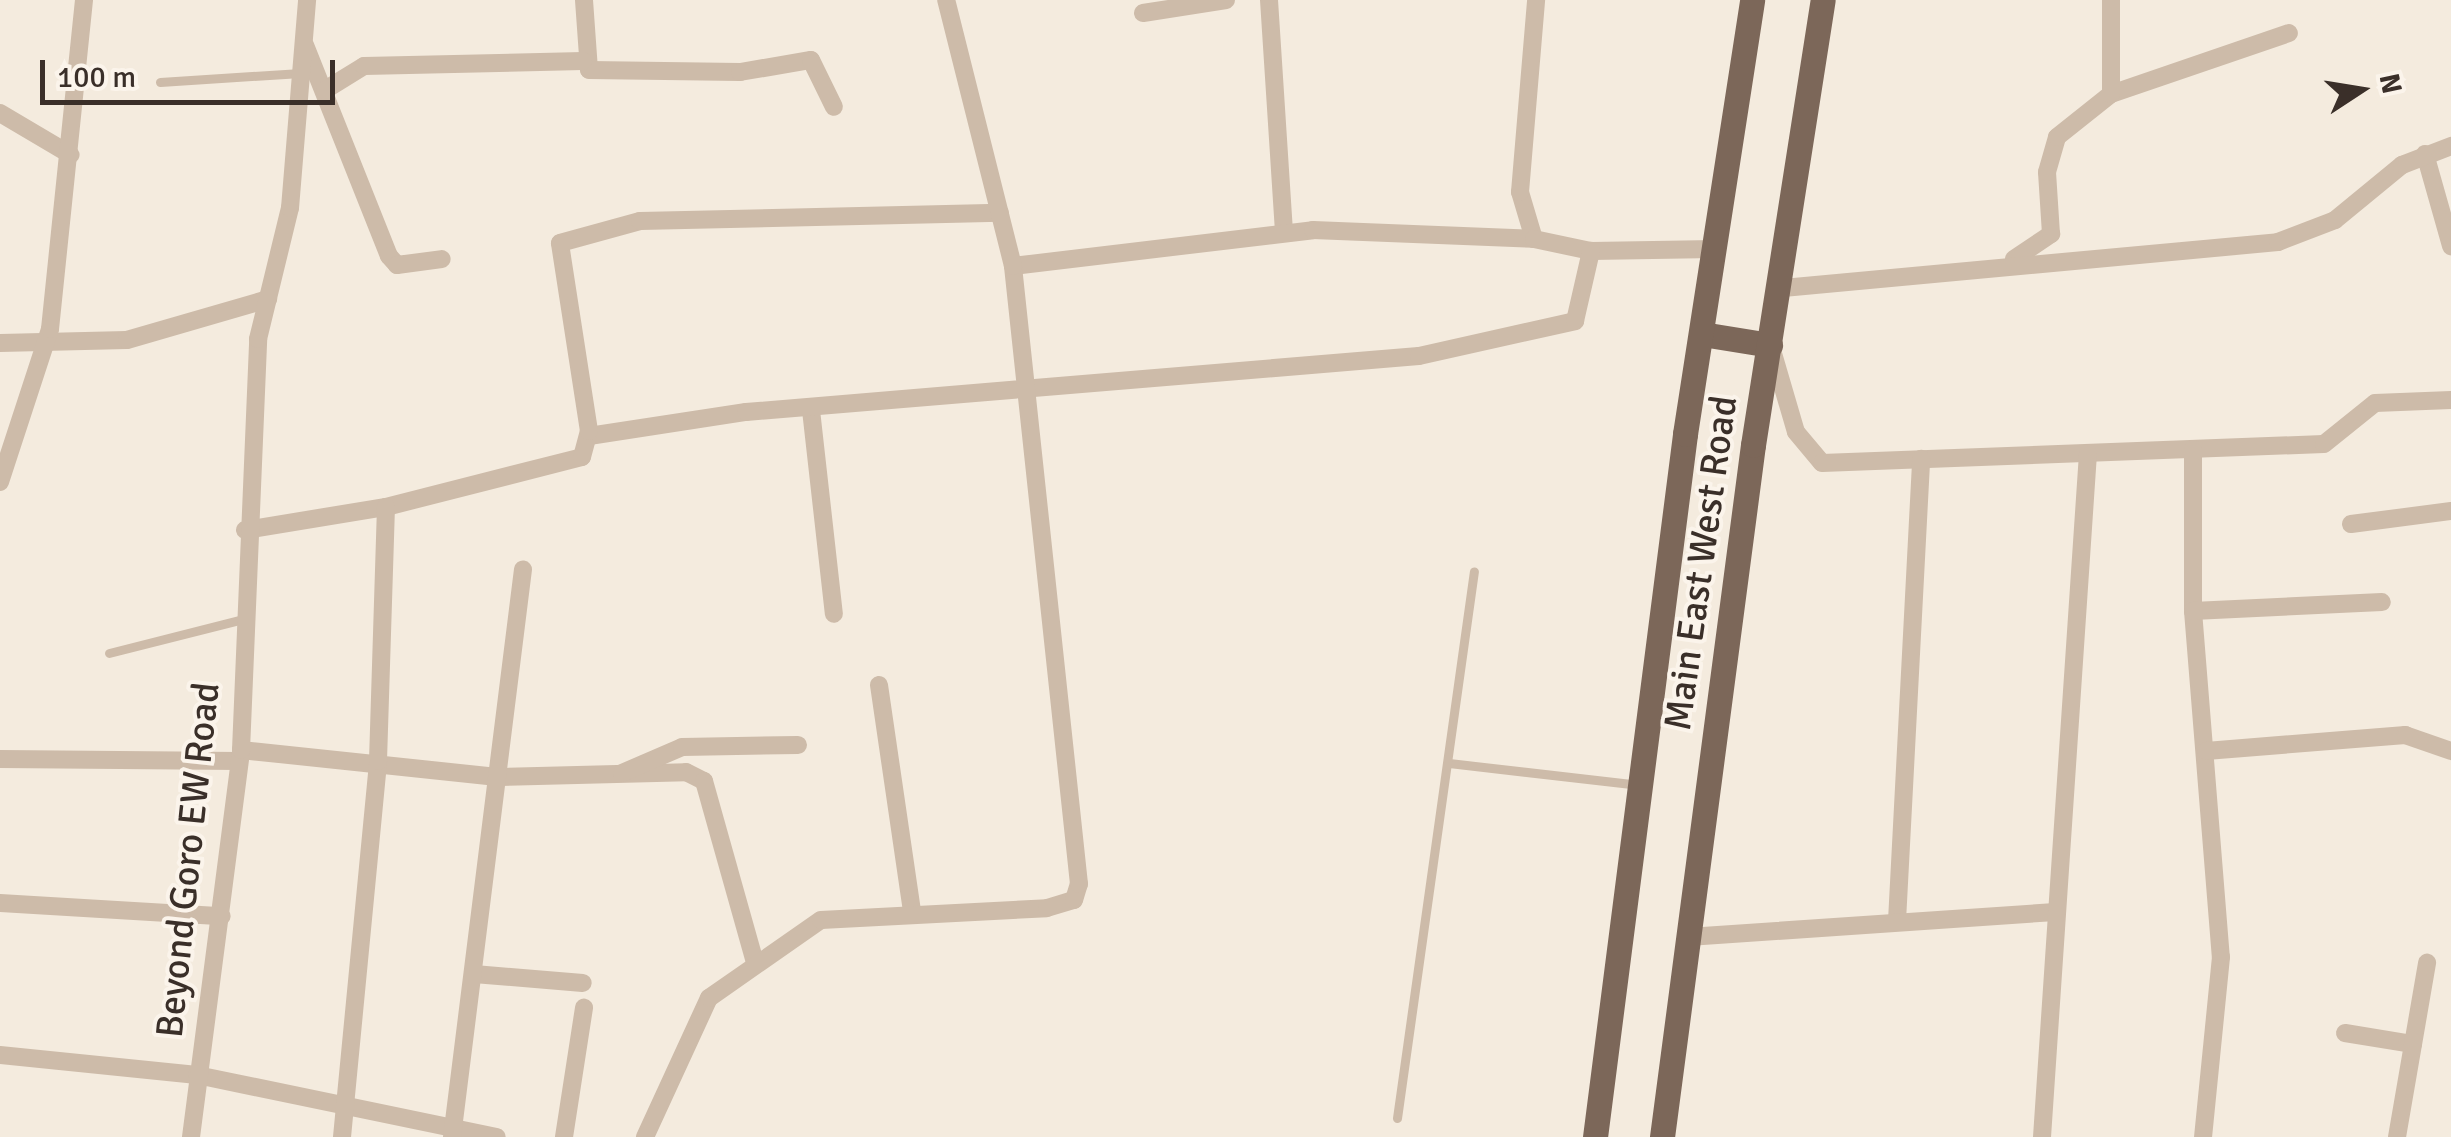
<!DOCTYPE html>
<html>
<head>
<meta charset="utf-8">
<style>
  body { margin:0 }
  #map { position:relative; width:2451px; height:1137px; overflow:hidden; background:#f4ebde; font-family:Signika,sans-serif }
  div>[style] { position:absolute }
  .lane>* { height:9px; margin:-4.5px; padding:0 4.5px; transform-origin:4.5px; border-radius:4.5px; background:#cdbba9 }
  .street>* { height:18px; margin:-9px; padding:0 9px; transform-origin:9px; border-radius:9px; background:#cdbba9 }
  .primary>* { height:25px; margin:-12.5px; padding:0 12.5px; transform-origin:12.5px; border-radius:12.5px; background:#7c6759 }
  span { translate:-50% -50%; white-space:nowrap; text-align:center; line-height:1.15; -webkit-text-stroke:8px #fbf4eb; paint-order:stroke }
  .street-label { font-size:38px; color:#3a2f29 }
  .north { position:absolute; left:2311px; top:40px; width:100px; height:100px; -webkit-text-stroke:8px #fbf4eb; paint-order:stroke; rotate:78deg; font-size:28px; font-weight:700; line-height:40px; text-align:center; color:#3a2f29 }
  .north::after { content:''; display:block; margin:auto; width:35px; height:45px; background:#3a2f29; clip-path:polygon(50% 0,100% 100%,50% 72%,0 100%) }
  .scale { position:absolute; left:40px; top:60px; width:295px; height:45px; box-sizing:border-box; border:5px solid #3a2f29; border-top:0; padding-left:12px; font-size:30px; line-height:35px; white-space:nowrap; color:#3a2f29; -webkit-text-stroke:8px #fbf4eb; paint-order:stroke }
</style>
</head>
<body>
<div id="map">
  <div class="lane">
    <i style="left:160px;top:82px;width:141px;rotate:-3.7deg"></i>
    <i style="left:109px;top:653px;width:138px;rotate:-14.2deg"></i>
    <i style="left:1449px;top:763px;width:192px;rotate:6.6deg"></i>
    <i style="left:1397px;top:1118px;width:552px;rotate:-81.99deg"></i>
  </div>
  <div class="street">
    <i style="left:584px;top:0;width:70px;rotate:85.9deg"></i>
    <i style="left:589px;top:70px;width:151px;rotate:0.8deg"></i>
    <i style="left:740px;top:72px;width:72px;rotate:-9.6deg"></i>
    <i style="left:811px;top:60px;width:52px;rotate:63.9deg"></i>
    <i style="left:1269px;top:0;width:233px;rotate:86.3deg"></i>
    <i style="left:1143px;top:13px;width:84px;rotate:-8.9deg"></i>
    <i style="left:305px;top:45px;width:227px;rotate:68.3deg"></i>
    <i style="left:389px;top:256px;width:12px;rotate:48deg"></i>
    <i style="left:397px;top:265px;width:45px;rotate:-7.6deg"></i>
    <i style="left:325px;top:90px;width:46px;rotate:-31.6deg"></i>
    <i style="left:364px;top:66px;width:219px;rotate:-1.3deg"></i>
    <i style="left:2111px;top:94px;width:188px;rotate:-18.9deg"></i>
    <i style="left:0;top:113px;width:82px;rotate:30.6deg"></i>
    <i style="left:2425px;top:154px;width:96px;rotate:74.2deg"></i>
    <i style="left:1534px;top:239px;width:49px;rotate:-106.6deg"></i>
    <i style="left:1520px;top:192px;width:193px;rotate:-85.2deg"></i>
    <i style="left:2014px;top:259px;width:45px;rotate:-34deg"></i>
    <i style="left:2051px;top:234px;width:62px;rotate:-93.7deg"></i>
    <i style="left:2047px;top:172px;width:36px;rotate:-74deg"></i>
    <i style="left:2057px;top:137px;width:69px;rotate:-38.5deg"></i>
    <i style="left:2111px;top:94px;width:94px;rotate:-90deg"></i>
    <i style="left:1013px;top:266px;width:302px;rotate:-6.8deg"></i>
    <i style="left:1313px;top:230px;width:221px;rotate:2.3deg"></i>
    <i style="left:1534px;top:239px;width:58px;rotate:11.9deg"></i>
    <i style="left:1591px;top:251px;width:124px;rotate:-0.9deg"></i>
    <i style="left:1783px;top:288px;width:497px;rotate:-5.3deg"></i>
    <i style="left:2278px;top:242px;width:61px;rotate:-21.1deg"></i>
    <i style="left:2335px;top:220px;width:87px;rotate:-39.4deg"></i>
    <i style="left:2402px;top:165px;width:53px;rotate:-21.2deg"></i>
    <i style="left:0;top:343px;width:127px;rotate:-1.4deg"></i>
    <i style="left:127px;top:340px;width:147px;rotate:-16.2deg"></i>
    <i style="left:1772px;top:350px;width:85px;rotate:73.7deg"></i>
    <i style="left:1796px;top:432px;width:40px;rotate:50deg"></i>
    <i style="left:1822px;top:463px;width:502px;rotate:-2.17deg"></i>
    <i style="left:2324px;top:444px;width:65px;rotate:-38.8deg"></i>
    <i style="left:2375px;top:403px;width:76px;rotate:-2.3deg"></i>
    <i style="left:811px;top:410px;width:205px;rotate:83.6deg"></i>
    <i style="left:589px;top:436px;width:159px;rotate:-8.7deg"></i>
    <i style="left:746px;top:412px;width:675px;rotate:-4.76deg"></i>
    <i style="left:1419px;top:356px;width:160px;rotate:-12.6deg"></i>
    <i style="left:1575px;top:321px;width:72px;rotate:-77.1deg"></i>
    <i style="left:2193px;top:449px;width:162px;rotate:90deg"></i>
    <i style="left:2193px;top:611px;width:347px;rotate:85.4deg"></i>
    <i style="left:2221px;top:957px;width:181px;rotate:95.7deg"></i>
    <i style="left:0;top:482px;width:161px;rotate:-71.9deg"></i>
    <i style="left:50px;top:329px;width:331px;rotate:-84.1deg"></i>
    <i style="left:2351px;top:524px;width:101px;rotate:-7.4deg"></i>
    <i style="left:245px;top:530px;width:143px;rotate:-9.3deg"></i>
    <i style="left:386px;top:507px;width:202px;rotate:-14.3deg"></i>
    <i style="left:582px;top:457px;width:27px;rotate:-75deg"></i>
    <i style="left:589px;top:431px;width:190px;rotate:-98.8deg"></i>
    <i style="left:560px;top:243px;width:83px;rotate:-15.4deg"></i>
    <i style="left:640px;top:221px;width:360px;rotate:-1.3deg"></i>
    <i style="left:2193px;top:611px;width:189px;rotate:-2.7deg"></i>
    <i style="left:879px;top:685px;width:227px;rotate:81.7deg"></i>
    <i style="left:241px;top:750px;width:260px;rotate:6deg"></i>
    <i style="left:500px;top:777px;width:186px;rotate:-1.5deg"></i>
    <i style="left:686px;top:772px;width:20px;rotate:27deg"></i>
    <i style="left:704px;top:781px;width:188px;rotate:74.3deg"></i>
    <i style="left:2206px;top:751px;width:200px;rotate:-4.6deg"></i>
    <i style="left:2405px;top:735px;width:49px;rotate:19.2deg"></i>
    <i style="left:0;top:759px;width:239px;rotate:0.5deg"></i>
    <i style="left:622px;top:773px;width:65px;rotate:-23.4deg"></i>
    <i style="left:682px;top:747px;width:116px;rotate:-1deg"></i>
    <i style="left:0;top:903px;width:222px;rotate:3.4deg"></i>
    <i style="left:1897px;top:921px;width:463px;rotate:-87deg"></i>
    <i style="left:1688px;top:937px;width:368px;rotate:-3.9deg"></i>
    <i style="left:474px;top:974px;width:109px;rotate:4.7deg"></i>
    <i style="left:2345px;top:1033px;width:69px;rotate:9.2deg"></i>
    <i style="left:0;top:1055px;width:198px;rotate:5.8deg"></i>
    <i style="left:197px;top:1075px;width:306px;rotate:11.7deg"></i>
    <i style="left:191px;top:1137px;width:390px;rotate:-82.6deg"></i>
    <i style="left:241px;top:750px;width:411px;rotate:-87.6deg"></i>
    <i style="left:258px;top:339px;width:135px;rotate:-76.3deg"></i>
    <i style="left:290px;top:208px;width:209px;rotate:-85.3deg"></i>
    <i style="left:342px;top:1137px;width:378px;rotate:-84.5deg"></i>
    <i style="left:378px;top:761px;width:254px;rotate:-88.2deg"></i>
    <i style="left:452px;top:1137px;width:572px;rotate:-82.87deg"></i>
    <i style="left:564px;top:1137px;width:131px;rotate:-81.2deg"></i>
    <i style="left:645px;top:1137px;width:153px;rotate:-65.3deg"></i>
    <i style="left:709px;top:998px;width:136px;rotate:-34.9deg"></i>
    <i style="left:821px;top:920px;width:226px;rotate:-3deg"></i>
    <i style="left:1047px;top:908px;width:28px;rotate:-17deg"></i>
    <i style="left:1074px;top:900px;width:17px;rotate:-73deg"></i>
    <i style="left:1079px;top:884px;width:622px;rotate:-96.1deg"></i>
    <i style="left:1013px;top:266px;width:274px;rotate:-104.1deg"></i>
    <i style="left:2042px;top:1137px;width:685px;rotate:-86.15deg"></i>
    <i style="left:2397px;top:1137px;width:177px;rotate:-80.2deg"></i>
  </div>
  <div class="primary">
    <i style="left:1702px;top:334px;width:69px;rotate:9.2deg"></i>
    <i style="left:1595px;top:1137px;width:709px;rotate:-82.7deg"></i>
    <i style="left:1685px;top:434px;width:439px;rotate:-81.2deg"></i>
    <i style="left:1662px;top:1137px;width:698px;rotate:-82.51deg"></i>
    <i style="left:1753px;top:445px;width:450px;rotate:-81.1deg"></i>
  </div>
  <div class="street-label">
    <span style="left:1701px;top:563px;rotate:-82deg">Main East West Road</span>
    <span style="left:188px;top:860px;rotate:-84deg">Beyond Goro EW Road</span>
  </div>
  <div class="north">N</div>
  <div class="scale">100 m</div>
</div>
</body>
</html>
